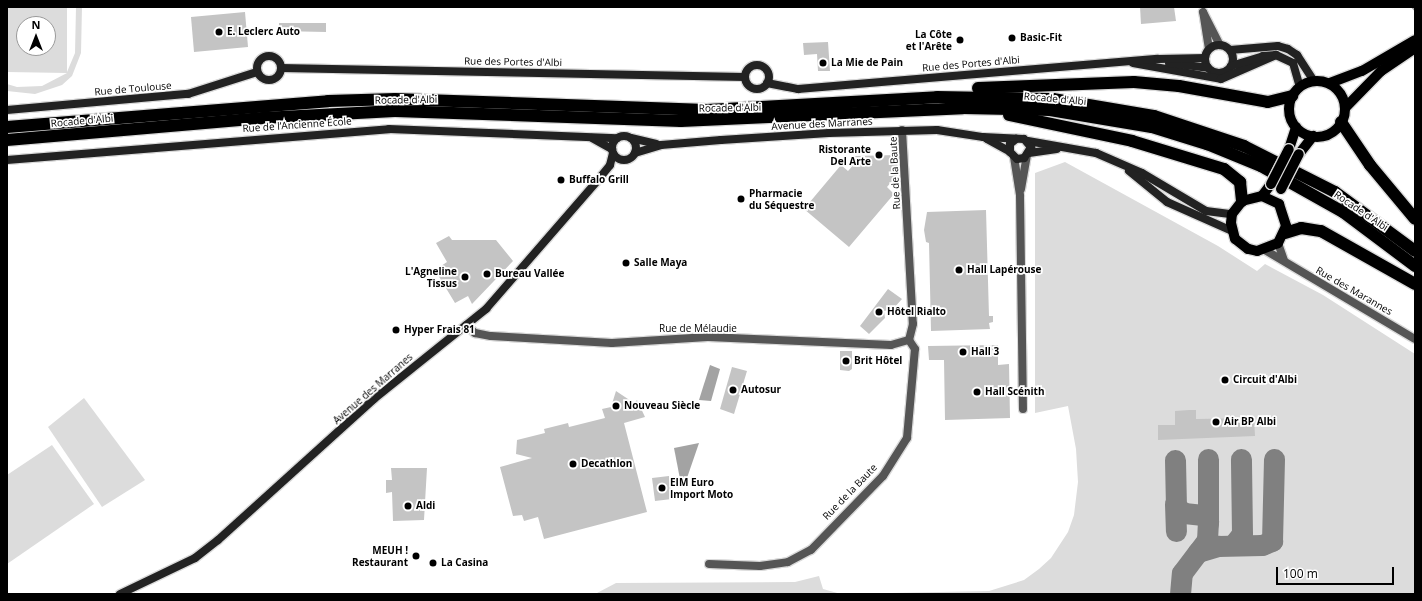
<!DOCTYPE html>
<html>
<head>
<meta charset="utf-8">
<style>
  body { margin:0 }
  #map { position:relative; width:1422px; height:601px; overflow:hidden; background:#fff; font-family:"Open Sans",sans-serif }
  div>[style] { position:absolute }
  .green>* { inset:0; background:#dcdcdc }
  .water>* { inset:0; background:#a3a3a3 }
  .stream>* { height:2.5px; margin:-1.25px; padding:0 1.25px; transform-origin:1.25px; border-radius:1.25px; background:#a3a3a3 }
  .taxiway>* { height:21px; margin:-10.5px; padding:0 10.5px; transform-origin:10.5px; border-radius:10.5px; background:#808080 }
  .building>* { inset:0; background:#c4c4c4 }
  .roads { filter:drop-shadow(1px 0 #dbdbdb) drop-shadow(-1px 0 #dbdbdb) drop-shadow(0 1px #dbdbdb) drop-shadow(0 -1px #dbdbdb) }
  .street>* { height:8px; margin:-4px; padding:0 4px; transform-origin:4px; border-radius:4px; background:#555 }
  .secondary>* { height:8px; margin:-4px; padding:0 4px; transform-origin:4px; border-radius:4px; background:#222 }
  .secondary>.ring { margin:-4px; padding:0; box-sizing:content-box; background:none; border:8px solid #222; border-radius:50% }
  .primary>* { height:10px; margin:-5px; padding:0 5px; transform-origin:5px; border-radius:5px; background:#000 }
  .primary>.ring { margin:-5px; padding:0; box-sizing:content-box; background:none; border:10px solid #000; border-radius:50% }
  .highway>* { height:12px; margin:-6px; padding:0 6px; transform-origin:6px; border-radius:6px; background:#000 }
  .bridges { filter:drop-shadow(1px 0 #dbdbdb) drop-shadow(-1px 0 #dbdbdb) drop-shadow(0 1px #dbdbdb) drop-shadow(0 -1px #dbdbdb) }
  .primary-bridge>* { height:10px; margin:-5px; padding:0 5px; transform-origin:5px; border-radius:5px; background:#000 }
  .dots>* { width:11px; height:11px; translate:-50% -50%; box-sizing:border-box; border:2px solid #fff; border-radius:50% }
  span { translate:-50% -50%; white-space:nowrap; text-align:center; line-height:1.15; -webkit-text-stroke:3.5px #fff; paint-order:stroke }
  .poi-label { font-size:10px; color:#000; font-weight:700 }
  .left { translate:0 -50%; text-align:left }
  .right { translate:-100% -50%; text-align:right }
  .street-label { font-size:10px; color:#000 }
  .frame { position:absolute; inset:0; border:8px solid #000; pointer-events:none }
  .north { position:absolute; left:16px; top:16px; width:40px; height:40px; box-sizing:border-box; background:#fff; border:1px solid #999; border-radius:50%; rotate:0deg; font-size:11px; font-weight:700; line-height:16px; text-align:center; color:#000 }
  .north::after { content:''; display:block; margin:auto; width:14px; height:18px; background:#000; clip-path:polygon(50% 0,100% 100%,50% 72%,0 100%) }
  .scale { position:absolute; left:1276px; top:567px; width:118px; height:18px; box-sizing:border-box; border:2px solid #000; border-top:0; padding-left:5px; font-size:12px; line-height:14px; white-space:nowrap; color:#000; -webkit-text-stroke:3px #fff; paint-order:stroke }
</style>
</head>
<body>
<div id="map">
  <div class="green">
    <i style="clip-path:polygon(evenodd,7px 7px,67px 7px,67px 72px,75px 53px,76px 7px,82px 7px,81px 53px,72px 76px,62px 85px,35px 94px,7px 91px,7px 84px,17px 87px,42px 86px,67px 73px,7px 72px,7px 7px,24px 24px,48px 24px,48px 48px,24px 48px,24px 24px)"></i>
    <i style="clip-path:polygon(1065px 162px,1218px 246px,1257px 271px,1265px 264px,1323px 295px,1415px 354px,1415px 594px,580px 594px,597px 593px,616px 583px,795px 582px,819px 576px,823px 589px,841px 594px,989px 591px,1024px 580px,1039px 569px,1051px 558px,1068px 532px,1074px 515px,1078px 482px,1076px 449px,1068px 406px,1035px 413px,1035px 173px)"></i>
    <i style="clip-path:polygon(84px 398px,145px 480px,102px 507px,48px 427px)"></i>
    <i style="clip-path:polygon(52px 445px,94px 504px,7px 564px,7px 475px)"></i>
  </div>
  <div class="water">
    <i style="clip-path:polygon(710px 365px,720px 369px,711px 401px,699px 400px)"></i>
    <i style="clip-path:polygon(699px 443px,687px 478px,680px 479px,674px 448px)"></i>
  </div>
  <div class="stream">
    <i style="left:1413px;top:7px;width:3px;rotate:45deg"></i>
  </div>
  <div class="taxiway">
    <i style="left:1208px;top:459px;width:64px;rotate:90deg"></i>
    <i style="left:1175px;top:460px;width:47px;rotate:88.8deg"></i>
    <i style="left:1176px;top:507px;width:10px;rotate:37deg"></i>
    <i style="left:1184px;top:513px;width:19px;rotate:6deg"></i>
    <i style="left:1203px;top:515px;width:8px;rotate:50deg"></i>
    <i style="left:1208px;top:521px;width:19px;rotate:93deg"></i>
    <i style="left:1207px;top:540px;width:15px;rotate:127deg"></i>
    <i style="left:1175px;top:504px;width:27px;rotate:88deg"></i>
    <i style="left:1233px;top:545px;width:14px;rotate:-51deg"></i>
    <i style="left:1242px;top:534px;width:75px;rotate:-90.8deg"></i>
    <i style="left:1180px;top:594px;width:21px;rotate:-85deg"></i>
    <i style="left:1182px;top:573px;width:26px;rotate:-53deg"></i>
    <i style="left:1198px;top:552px;width:21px;rotate:-17deg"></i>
    <i style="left:1218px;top:546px;width:44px;rotate:-1.3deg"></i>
    <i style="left:1262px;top:545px;width:11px;rotate:-22deg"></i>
    <i style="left:1272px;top:541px;width:82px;rotate:-88.6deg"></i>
  </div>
  <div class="building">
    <i style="clip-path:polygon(1140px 7px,1174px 7px,1176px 21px,1141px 24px)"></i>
    <i style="clip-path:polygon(245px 12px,248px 47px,194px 52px,191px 17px)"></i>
    <i style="clip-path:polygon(279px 23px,326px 23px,326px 32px,279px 31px)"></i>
    <i style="clip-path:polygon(828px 42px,830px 71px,818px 71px,817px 54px,804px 55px,803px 43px)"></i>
    <i style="clip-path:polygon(897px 155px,898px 174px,887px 187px,894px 194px,849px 247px,804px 209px,841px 165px,848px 171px,856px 162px,855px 156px)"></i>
    <i style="clip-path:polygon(986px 210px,989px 316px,993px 316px,993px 322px,989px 323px,990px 329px,931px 331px,929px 243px,926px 242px,924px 230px,927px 212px)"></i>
    <i style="clip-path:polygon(449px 236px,452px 240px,496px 240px,513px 261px,472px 304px,468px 296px,455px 303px,435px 270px,447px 262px,436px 243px)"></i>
    <i style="clip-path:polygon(888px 289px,902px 299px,893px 309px,884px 311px,885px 318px,869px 334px,860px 326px)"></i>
    <i style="clip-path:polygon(998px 345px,998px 365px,1009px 364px,1010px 418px,945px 420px,944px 360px,929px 360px,928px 346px)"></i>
    <i style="clip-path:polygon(840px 351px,852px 351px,852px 369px,849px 371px,840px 370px)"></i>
    <i style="clip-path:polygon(732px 367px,747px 371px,734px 414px,720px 409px)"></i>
    <i style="clip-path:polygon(616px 391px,634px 403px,637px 400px,645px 417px,624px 423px,647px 512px,544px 539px,538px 517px,524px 521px,522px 515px,513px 516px,500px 467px,532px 458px,516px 454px,517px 440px,545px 433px,544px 429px,568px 423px,569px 427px,605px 418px,602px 409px,611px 407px)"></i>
    <i style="clip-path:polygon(1189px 410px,1196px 410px,1196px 419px,1254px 418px,1255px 436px,1158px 440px,1158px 425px,1175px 425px,1175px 411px)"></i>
    <i style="clip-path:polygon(391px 468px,427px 468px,424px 520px,393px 521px,392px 492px,386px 493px,386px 480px,392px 480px)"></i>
    <i style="clip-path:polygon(669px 476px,672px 499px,655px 501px,652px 478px)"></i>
  </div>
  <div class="roads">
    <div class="street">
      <i style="left:1209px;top:49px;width:37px;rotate:-99deg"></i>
      <i style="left:1203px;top:12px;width:37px;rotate:63deg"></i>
      <i style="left:902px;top:130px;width:194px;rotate:86.8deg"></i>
      <i style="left:913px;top:324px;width:16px;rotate:104deg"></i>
      <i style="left:1014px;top:157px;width:39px;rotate:81deg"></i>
      <i style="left:1020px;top:196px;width:213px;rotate:89.2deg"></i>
      <i style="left:1021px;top:189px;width:34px;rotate:-80deg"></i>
      <i style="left:1278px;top:243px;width:18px;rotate:71deg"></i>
      <i style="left:1265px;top:250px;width:174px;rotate:30.7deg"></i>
      <i style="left:466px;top:325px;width:12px;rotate:42deg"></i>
      <i style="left:475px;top:333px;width:16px;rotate:11deg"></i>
      <i style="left:491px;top:336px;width:121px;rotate:3.3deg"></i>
      <i style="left:612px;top:343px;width:96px;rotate:-3.6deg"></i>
      <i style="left:708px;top:337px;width:183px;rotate:2.5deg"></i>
      <i style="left:891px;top:345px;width:19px;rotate:-16deg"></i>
      <i style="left:709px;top:564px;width:51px;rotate:2.2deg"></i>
      <i style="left:760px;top:566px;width:28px;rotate:-8deg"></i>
      <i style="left:788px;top:562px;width:26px;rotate:-28deg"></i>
      <i style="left:811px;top:550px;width:103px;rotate:-45.8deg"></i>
      <i style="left:883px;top:476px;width:45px;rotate:-57.7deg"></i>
      <i style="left:907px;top:438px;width:89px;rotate:-84.9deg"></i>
      <i style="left:915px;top:349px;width:11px;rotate:-124deg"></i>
    </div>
    <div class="secondary">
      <i class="ring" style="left:1205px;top:45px;width:20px;height:20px"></i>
      <i style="left:1230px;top:50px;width:48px;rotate:-4.8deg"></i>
      <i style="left:1278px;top:46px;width:10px;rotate:17deg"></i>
      <i style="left:1288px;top:49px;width:11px;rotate:34deg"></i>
      <i style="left:1297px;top:55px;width:31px;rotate:57deg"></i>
      <i class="ring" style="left:257px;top:56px;width:16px;height:16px"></i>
      <i style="left:1133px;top:63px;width:89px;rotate:10.3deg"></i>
      <i style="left:1221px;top:79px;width:60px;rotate:-23.6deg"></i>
      <i style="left:1169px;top:63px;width:39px;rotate:7deg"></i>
      <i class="ring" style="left:745px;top:65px;width:16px;height:16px"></i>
      <i style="left:1231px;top:66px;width:34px;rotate:-17deg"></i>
      <i style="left:1263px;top:56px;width:13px;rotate:-4deg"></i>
      <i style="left:1276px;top:55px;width:19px;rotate:25deg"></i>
      <i style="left:1293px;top:63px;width:25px;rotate:74deg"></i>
      <i style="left:281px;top:68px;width:464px;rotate:1.1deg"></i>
      <i style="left:767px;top:83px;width:32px;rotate:11deg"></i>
      <i style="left:798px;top:89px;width:361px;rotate:-4.8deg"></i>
      <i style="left:1158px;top:59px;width:47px;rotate:-1.2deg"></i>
      <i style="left:7px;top:110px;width:182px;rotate:-5.1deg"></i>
      <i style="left:188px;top:94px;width:72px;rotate:-17.7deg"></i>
      <i class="ring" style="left:612px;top:136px;width:16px;height:16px"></i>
      <i style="left:592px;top:138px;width:23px;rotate:29deg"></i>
      <i style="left:631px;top:138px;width:26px;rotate:13deg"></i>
      <i style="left:987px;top:139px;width:26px;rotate:29deg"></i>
      <i style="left:1028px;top:141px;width:69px;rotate:10deg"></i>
      <i style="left:1096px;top:153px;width:50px;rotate:23.5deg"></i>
      <i style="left:1142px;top:173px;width:74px;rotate:30.7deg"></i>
      <i style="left:1206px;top:211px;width:26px;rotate:7deg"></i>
      <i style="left:635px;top:153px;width:27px;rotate:-17deg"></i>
      <i style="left:661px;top:145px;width:60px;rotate:-4.8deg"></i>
      <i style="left:721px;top:140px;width:108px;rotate:-3.7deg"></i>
      <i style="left:829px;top:133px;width:108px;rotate:-1.6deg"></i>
      <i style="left:937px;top:130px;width:47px;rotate:8.7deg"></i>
      <i style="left:983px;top:137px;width:41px;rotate:2.8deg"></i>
      <i style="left:1024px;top:139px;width:11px;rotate:49deg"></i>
      <i style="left:1031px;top:147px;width:13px;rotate:122deg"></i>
      <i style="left:1024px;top:158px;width:7px;rotate:172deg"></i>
      <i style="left:1017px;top:159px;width:10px;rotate:-135deg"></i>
      <i style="left:1010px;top:152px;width:8px;rotate:-90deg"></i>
      <i style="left:1010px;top:144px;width:8px;rotate:-40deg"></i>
      <i style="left:1029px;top:153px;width:28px;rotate:-8deg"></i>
      <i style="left:7px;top:160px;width:383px;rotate:-4.6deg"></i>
      <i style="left:389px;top:129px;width:228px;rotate:2.3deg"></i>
      <i style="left:1129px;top:171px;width:49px;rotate:39.2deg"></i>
      <i style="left:1167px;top:202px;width:71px;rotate:24deg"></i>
      <i style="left:120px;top:594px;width:83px;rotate:-25.6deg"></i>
      <i style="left:195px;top:558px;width:29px;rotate:-38deg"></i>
      <i style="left:218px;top:540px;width:210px;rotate:-42.1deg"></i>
      <i style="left:374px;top:399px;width:144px;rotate:-38.8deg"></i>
      <i style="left:486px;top:309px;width:171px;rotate:-49deg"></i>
      <i style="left:598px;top:180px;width:19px;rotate:-51deg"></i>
      <i style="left:610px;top:165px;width:12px;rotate:-76deg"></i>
    </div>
    <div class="primary">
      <i class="ring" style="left:1289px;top:81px;width:46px;height:46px"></i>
      <i style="left:1330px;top:83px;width:34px;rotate:-21deg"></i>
      <i style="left:1362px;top:71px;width:61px;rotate:-30.3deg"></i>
      <i style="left:1345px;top:108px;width:52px;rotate:-45.8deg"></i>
      <i style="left:1381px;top:71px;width:41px;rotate:-34.1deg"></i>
      <i style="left:1289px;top:149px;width:23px;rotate:-72deg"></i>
      <i style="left:1299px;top:154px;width:23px;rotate:-52deg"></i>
      <i style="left:1262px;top:196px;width:19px;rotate:25deg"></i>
      <i style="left:1279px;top:204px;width:23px;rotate:72deg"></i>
      <i style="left:1286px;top:226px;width:19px;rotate:115deg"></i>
      <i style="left:1278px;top:243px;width:22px;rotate:159deg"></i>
      <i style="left:1257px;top:251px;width:9px;rotate:-167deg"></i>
      <i style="left:1248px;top:249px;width:16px;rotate:-142deg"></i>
      <i style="left:1235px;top:239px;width:16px;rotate:-104deg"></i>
      <i style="left:1231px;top:223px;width:9px;rotate:-84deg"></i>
      <i style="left:1232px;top:214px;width:16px;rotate:-52deg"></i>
      <i style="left:1242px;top:201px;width:21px;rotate:-14deg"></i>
      <i style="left:1262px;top:196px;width:15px;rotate:-53deg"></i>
    </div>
    <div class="highway">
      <i style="left:978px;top:88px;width:156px;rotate:-2.2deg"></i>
      <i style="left:1134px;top:82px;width:45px;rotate:5.1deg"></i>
      <i style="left:1179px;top:86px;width:90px;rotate:10.2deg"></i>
      <i style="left:1268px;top:102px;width:25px;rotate:-14deg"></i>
      <i style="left:1009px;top:115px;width:126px;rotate:11.9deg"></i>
      <i style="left:1132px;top:141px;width:96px;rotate:16.9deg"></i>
      <i style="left:1224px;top:169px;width:21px;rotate:39deg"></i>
      <i style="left:1240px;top:182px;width:19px;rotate:84deg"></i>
      <i style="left:1341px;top:122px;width:52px;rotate:56deg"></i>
      <i style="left:1370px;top:165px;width:70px;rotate:50.2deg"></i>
      <i style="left:7px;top:127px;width:322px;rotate:-4.6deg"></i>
      <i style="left:328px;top:101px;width:67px;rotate:-1.7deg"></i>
      <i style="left:395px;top:99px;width:312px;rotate:2deg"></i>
      <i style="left:707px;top:110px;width:230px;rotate:-3.2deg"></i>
      <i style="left:937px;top:97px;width:116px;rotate:1deg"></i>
      <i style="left:1053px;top:99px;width:102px;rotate:9.6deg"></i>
      <i style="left:1154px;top:116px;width:95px;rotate:18.4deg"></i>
      <i style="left:1244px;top:146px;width:102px;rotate:26.8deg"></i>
      <i style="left:1335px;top:192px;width:99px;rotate:36.4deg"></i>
      <i style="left:7px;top:140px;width:257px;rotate:-4.9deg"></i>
      <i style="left:263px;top:118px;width:132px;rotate:-3deg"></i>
      <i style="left:395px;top:111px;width:286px;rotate:2deg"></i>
      <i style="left:681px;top:121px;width:282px;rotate:-2.6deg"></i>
      <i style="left:963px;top:108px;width:87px;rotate:1.3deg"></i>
      <i style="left:1050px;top:110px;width:103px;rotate:9.5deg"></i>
      <i style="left:1152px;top:127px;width:58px;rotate:17.2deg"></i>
      <i style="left:1207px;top:144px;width:58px;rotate:22.2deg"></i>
      <i style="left:1261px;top:166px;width:94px;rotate:29.3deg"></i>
      <i style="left:1343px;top:212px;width:90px;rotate:36.9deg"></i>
      <i style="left:1285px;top:233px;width:17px;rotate:-17deg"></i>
      <i style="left:1301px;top:228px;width:20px;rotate:9deg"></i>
      <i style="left:1321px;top:231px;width:108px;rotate:29.4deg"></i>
    </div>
  </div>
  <div class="bridges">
    <div class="primary-bridge">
      <i style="left:1271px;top:184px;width:39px;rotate:-63deg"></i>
      <i style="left:1281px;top:189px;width:39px;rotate:-63deg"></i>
    </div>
  </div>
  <div class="dots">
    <i style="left:219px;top:32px;background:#000"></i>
    <i style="left:1012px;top:38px;background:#000"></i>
    <i style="left:960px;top:40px;background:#000"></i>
    <i style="left:823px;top:63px;background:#000"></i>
    <i style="left:879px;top:155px;background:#000"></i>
    <i style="left:561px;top:180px;background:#000"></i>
    <i style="left:741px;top:199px;background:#000"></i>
    <i style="left:626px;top:263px;background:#000"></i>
    <i style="left:959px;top:270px;background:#000"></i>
    <i style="left:487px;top:274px;background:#000"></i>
    <i style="left:465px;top:277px;background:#000"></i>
    <i style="left:879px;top:312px;background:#000"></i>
    <i style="left:396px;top:330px;background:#000"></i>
    <i style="left:963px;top:352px;background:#000"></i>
    <i style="left:846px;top:361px;background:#000"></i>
    <i style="left:1225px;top:380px;background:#000"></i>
    <i style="left:733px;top:390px;background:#000"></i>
    <i style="left:977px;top:392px;background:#000"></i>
    <i style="left:616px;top:406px;background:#000"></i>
    <i style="left:1216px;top:422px;background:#000"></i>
    <i style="left:573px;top:464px;background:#000"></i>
    <i style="left:662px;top:488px;background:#000"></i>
    <i style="left:408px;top:506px;background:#000"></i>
    <i style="left:416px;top:556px;background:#000"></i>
    <i style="left:433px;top:563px;background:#000"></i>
  </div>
  <div class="poi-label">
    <span class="left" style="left:227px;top:32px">E. Leclerc Auto</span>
    <span class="right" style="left:952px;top:40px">La Côte<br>et l'Arête</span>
    <span class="left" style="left:1020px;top:38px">Basic-Fit</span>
    <span class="left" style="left:831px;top:63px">La Mie de Pain</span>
    <span class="right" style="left:871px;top:155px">Ristorante<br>Del Arte</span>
    <span class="left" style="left:569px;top:180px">Buffalo Grill</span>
    <span class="left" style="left:749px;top:199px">Pharmacie<br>du Séquestre</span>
    <span class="left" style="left:634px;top:263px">Salle Maya</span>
    <span class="left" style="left:967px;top:270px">Hall Lapérouse</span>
    <span class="right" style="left:457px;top:277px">L'Agneline<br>Tissus</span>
    <span class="left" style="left:495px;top:274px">Bureau Vallée</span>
    <span class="left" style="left:887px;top:312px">Hôtel Rialto</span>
    <span class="left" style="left:404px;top:330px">Hyper Frais 81</span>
    <span class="left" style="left:971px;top:352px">Hall 3</span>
    <span class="left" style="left:854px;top:361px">Brit Hôtel</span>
    <span class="left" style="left:1233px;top:380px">Circuit d'Albi</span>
    <span class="left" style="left:741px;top:390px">Autosur</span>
    <span class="left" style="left:985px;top:392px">Hall Scénith</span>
    <span class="left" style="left:624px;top:406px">Nouveau Siècle</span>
    <span class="left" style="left:1224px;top:422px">Air BP Albi</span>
    <span class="left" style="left:581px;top:464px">Decathlon</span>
    <span class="left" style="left:670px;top:488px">EIM Euro<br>Import Moto</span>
    <span class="left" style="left:416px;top:506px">Aldi</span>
    <span class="right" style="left:408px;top:556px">MEUH !<br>Restaurant</span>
    <span class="left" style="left:441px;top:563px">La Casina</span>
  </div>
  <div class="street-label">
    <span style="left:513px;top:62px;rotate:1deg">Rue des Portes d'Albi</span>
    <span style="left:971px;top:64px;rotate:-5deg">Rue des Portes d'Albi</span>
    <span style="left:133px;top:89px;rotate:-5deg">Rue de Toulouse</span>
    <span style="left:1055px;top:99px;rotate:5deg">Rocade d'Albi</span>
    <span style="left:406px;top:100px;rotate:-1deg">Rocade d'Albi</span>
    <span style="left:730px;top:108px;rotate:-1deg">Rocade d'Albi</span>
    <span style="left:82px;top:121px;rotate:-5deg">Rocade d'Albi</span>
    <span style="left:822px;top:124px;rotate:-3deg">Avenue des Marranes</span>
    <span style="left:297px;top:125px;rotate:-4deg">Rue de l’Ancienne École</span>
    <span style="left:895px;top:173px;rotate:-93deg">Rue de la Baute</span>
    <span style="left:1361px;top:211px;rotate:34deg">Rocade d'Albi</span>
    <span style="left:1354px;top:291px;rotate:30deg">Rue des Marannes</span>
    <span style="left:698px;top:329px">Rue de Mélaudie</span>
    <span style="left:373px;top:389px;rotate:-41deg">Avenue des Marranes</span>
    <span style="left:850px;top:492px;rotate:-46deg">Rue de la Baute</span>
  </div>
  <div class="frame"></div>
  <div class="north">N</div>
  <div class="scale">100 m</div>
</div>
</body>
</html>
